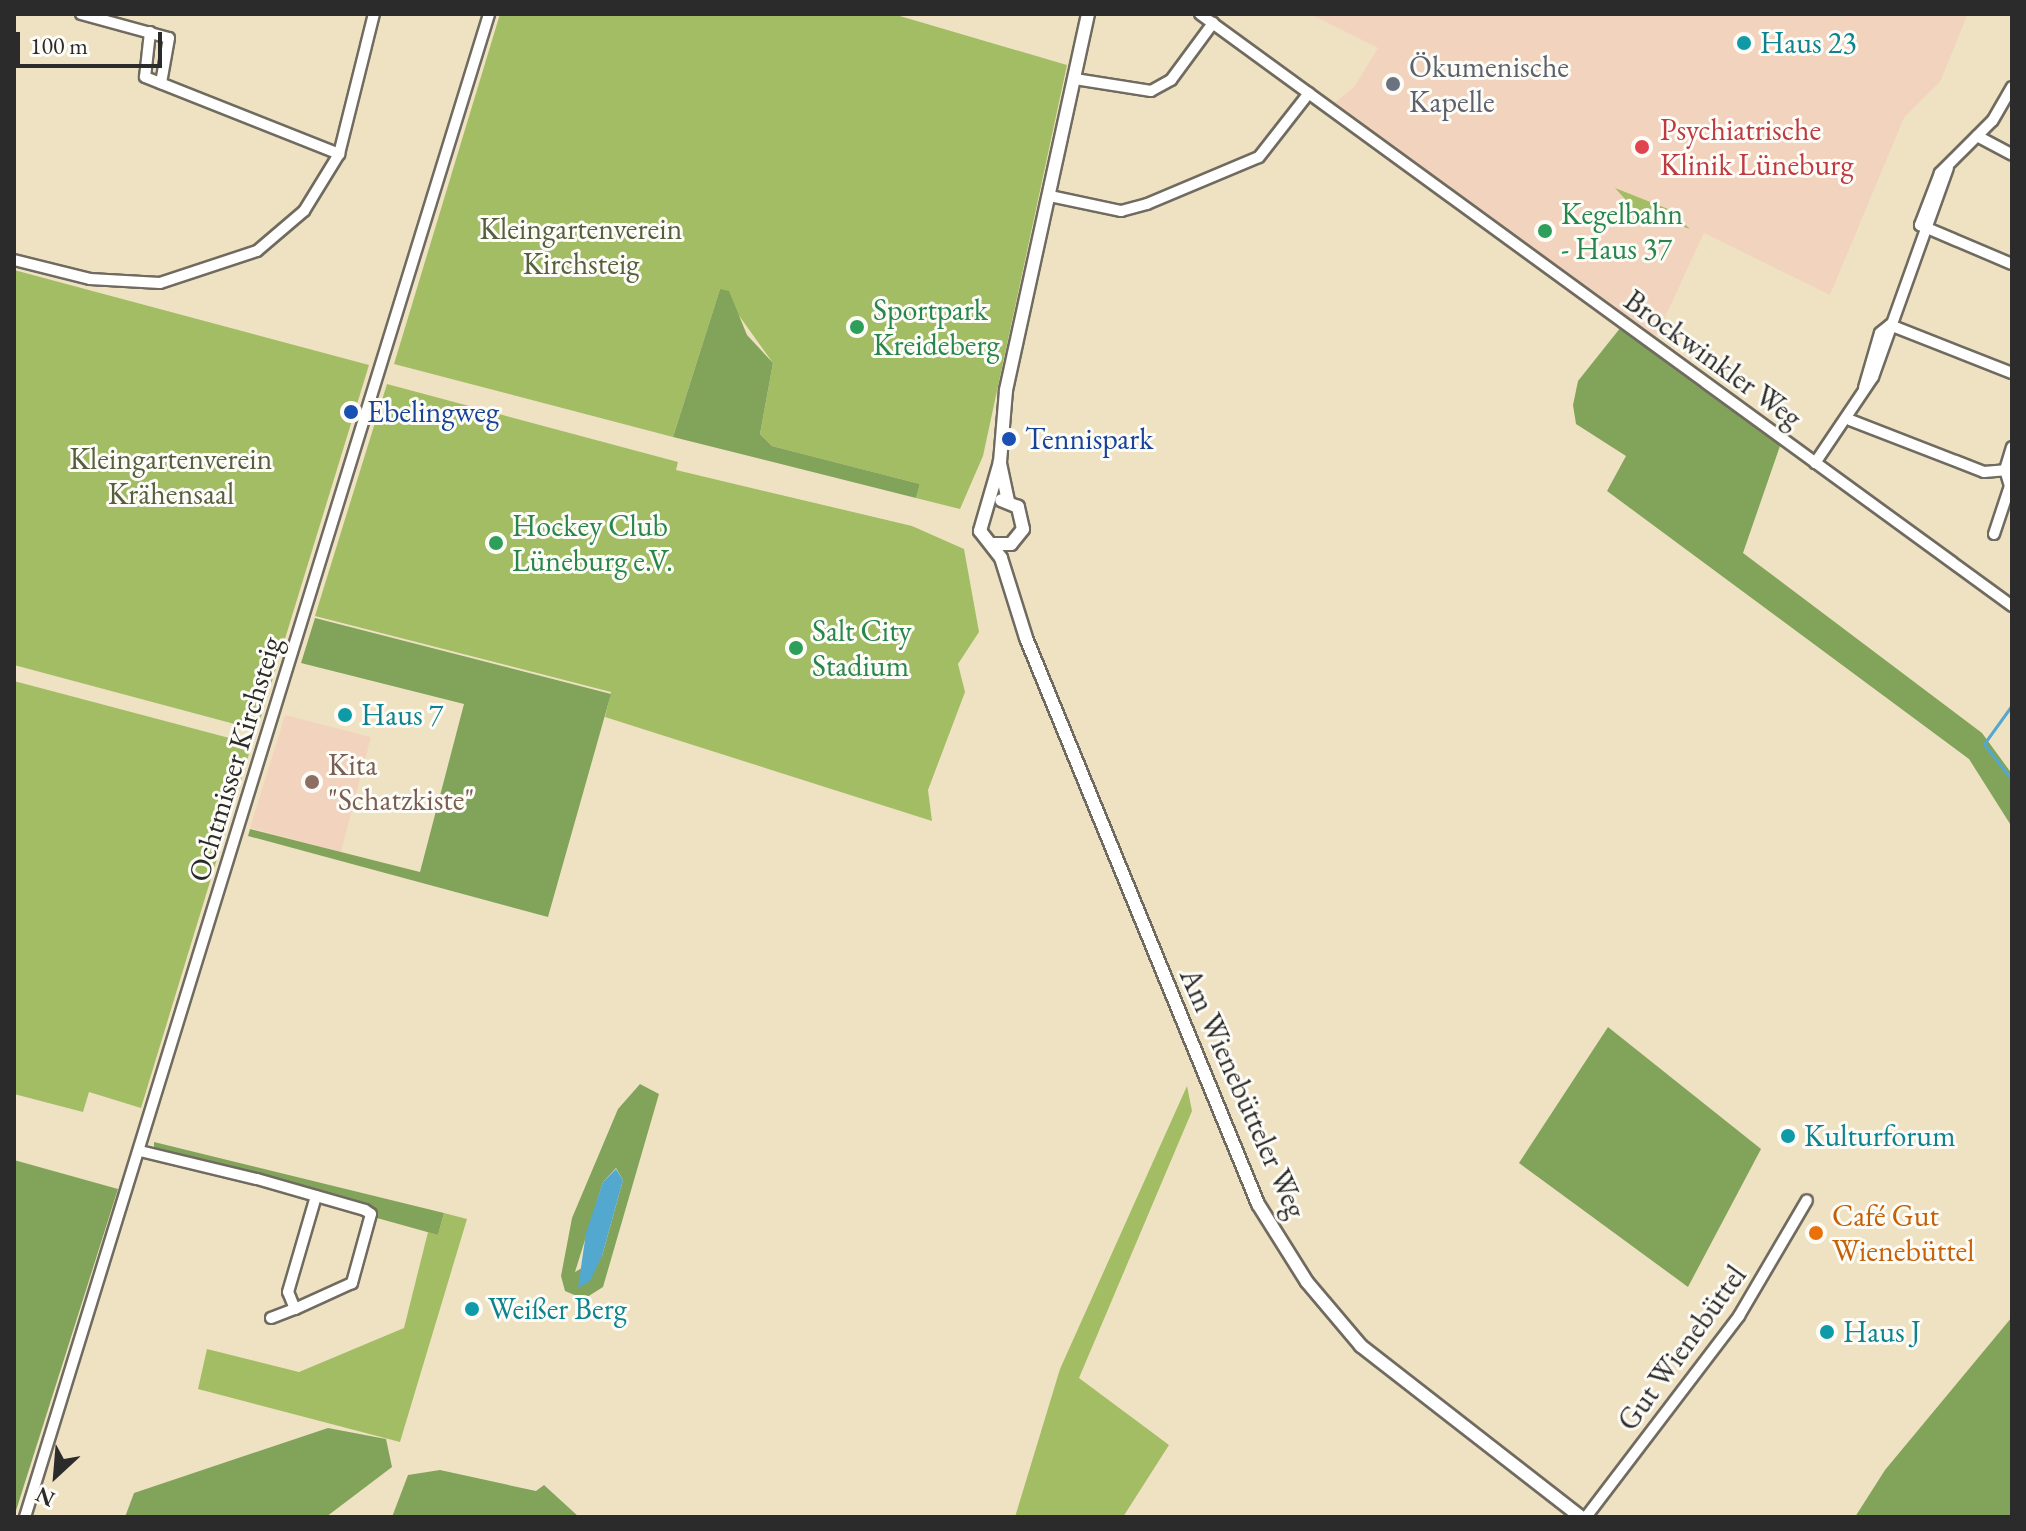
<!DOCTYPE html>
<html>
<head>
<meta charset="utf-8">
<style>
  body { margin:0 }
  #map { position:relative; width:2026px; height:1531px; overflow:hidden; background:#efe2c3; font-family:"EB Garamond",serif }
  div>[style] { position:absolute }
  .built>* { inset:0; background:#f2d4be }
  .green>* { inset:0; background:#a3bd64 }
  .forest>* { inset:0; background:#82a45a }
  .water>* { inset:0; background:#53a8cf }
  .stream>* { height:3px; margin:-1.5px; padding:0 1.5px; transform-origin:1.5px; border-radius:1.5px; background:#53a8cf }
  .roads { filter:drop-shadow(2px 0 #706b60) drop-shadow(-2px 0 #706b60) drop-shadow(0 2px #706b60) drop-shadow(0 -2px #706b60) }
  .minor>* { height:10px; margin:-5px; padding:0 5px; transform-origin:5px; border-radius:5px; background:#fff }
  .tertiary>* { height:12px; margin:-6px; padding:0 6px; transform-origin:6px; border-radius:6px; background:#fff }
  .dots>* { width:22px; height:22px; translate:-50% -50%; box-sizing:border-box; border:4px solid #fdfcf7; border-radius:50% }
  span { translate:-50% -50%; white-space:nowrap; text-align:center; line-height:1.15; -webkit-text-stroke:6px #fdfcf7; paint-order:stroke }
  .culture-label { font-size:30px; color:#0d838f }
  .left { translate:0 -50%; text-align:left }
  .worship-label { font-size:30px; color:#5b616d }
  .health-label { font-size:30px; color:#be3a42 }
  .leisure-label { font-size:30px; color:#27864d }
  .park-label { font-size:30px; color:#555e3f }
  .street-label { font-size:30px; color:#2b2b2b }
  .transit-label { font-size:30px; color:#164399 }
  .education-label { font-size:30px; color:#785e54 }
  .food-label { font-size:30px; color:#c56008 }
  .frame { position:absolute; inset:0; border:16px solid #2b2b2b; pointer-events:none }
  .north { position:absolute; left:16px; top:1435px; width:80px; height:80px; -webkit-text-stroke:6px #fdfcf7; paint-order:stroke; rotate:206deg; font-size:22px; font-weight:700; line-height:32px; text-align:center; color:#2b2b2b }
  .north::after { content:''; display:block; margin:auto; width:28px; height:36px; background:#2b2b2b; clip-path:polygon(50% 0,100% 100%,50% 72%,0 100%) }
  .scale { position:absolute; left:16px; top:32px; width:146px; height:36px; box-sizing:border-box; border:4px solid #2b2b2b; border-top:0; padding-left:10px; font-size:24px; line-height:28px; white-space:nowrap; color:#2b2b2b; -webkit-text-stroke:6px #fdfcf7; paint-order:stroke }
</style>
</head>
<body>
<div id="map">
  <div class="built">
    <i style="clip-path:polygon(1310px 14px,1968px 14px,1940px 82px,1904px 118px,1830px 295px,1704px 233px,1656px 337px,1333px 104px,1354px 87px,1378px 48px)"></i>
    <i style="clip-path:polygon(285px 715px,371px 737px,341px 852px,250px 828px)"></i>
  </div>
  <div class="green">
    <i style="clip-path:polygon(500px 14px,893px 14px,1067px 65px,983px 456px,960px 509px,916px 498px,920px 484px,772px 446px,760px 434px,773px 363px,720px 289px,673px 437px,394px 364px)"></i>
    <i style="clip-path:polygon(1615px 188px,1668px 209px,1690px 229px,1635px 210px)"></i>
    <i style="clip-path:polygon(14px 270px,369px 365px,257px 730px,14px 665px)"></i>
    <i style="clip-path:polygon(387px 384px,678px 462px,676px 470px,912px 526px,964px 549px,979px 632px,958px 664px,965px 692px,928px 790px,932px 821px,605px 717px,611px 692px,315px 616px)"></i>
    <i style="clip-path:polygon(14px 681px,252px 744px,141px 1108px,89px 1092px,83px 1112px,14px 1094px)"></i>
    <i style="clip-path:polygon(1187px 1086px,1192px 1111px,1079px 1378px,1169px 1445px,1123px 1517px,1015px 1517px,1060px 1369px)"></i>
    <i style="clip-path:polygon(444px 1213px,467px 1219px,400px 1442px,198px 1389px,207px 1349px,299px 1372px,404px 1328px,428px 1232px,438px 1235px)"></i>
  </div>
  <div class="forest">
    <i style="clip-path:polygon(720px 289px,729px 291px,747px 335px,773px 363px,760px 434px,772px 446px,920px 484px,916px 498px,673px 437px)"></i>
    <i style="clip-path:polygon(1621px 327px,1781px 443px,1743px 553px,1982px 733px,2012px 774px,2012px 827px,1969px 759px,1607px 491px,1626px 456px,1576px 424px,1573px 405px,1578px 381px)"></i>
    <i style="clip-path:polygon(315px 618px,611px 694px,548px 917px,248px 836px,250px 829px,420px 872px,464px 704px,301px 663px)"></i>
    <i style="clip-path:polygon(1608px 1027px,1761px 1149px,1688px 1287px,1519px 1163px)"></i>
    <i style="clip-path:polygon(evenodd,640px 1084px,659px 1094px,603px 1287px,584px 1299px,565px 1291px,561px 1276px,572px 1218px,618px 1109px,640px 1084px,616px 1168px,623px 1180px,602px 1256px,575px 1272px,603px 1182px,616px 1168px)"></i>
    <i style="clip-path:polygon(154px 1142px,444px 1213px,438px 1235px,377px 1218px,362px 1203px,154px 1150px)"></i>
    <i style="clip-path:polygon(14px 1160px,118px 1189px,14px 1517px)"></i>
    <i style="clip-path:polygon(2012px 1317px,2012px 1517px,1855px 1517px,1885px 1470px)"></i>
    <i style="clip-path:polygon(328px 1428px,386px 1439px,392px 1467px,326px 1517px,125px 1517px,134px 1493px)"></i>
    <i style="clip-path:polygon(440px 1470px,536px 1491px,544px 1485px,579px 1517px,392px 1517px,408px 1475px)"></i>
  </div>
  <div class="water">
    <i style="clip-path:polygon(616px 1169px,623px 1180px,602px 1256px,590px 1281px,578px 1288px,586px 1233px,603px 1182px)"></i>
  </div>
  <div class="stream">
    <i style="left:2012px;top:705px;width:48px;rotate:125.7deg"></i>
    <i style="left:1984px;top:744px;width:46px;rotate:52.1deg"></i>
  </div>
  <div class="roads">
    <div class="minor">
      <i style="left:81px;top:14px;width:91px;rotate:15.3deg"></i>
      <i style="left:169px;top:38px;width:46px;rotate:100.1deg"></i>
      <i style="left:1200px;top:14px;width:1005px;rotate:36.09deg"></i>
      <i style="left:150px;top:32px;width:45px;rotate:96.3deg"></i>
      <i style="left:145px;top:77px;width:209px;rotate:21.6deg"></i>
      <i style="left:1075px;top:79px;width:77px;rotate:9deg"></i>
      <i style="left:1151px;top:91px;width:23px;rotate:-29deg"></i>
      <i style="left:1171px;top:80px;width:71px;rotate:-53.6deg"></i>
      <i style="left:2012px;top:87px;width:39px;rotate:120deg"></i>
      <i style="left:1992px;top:121px;width:74px;rotate:135deg"></i>
      <i style="left:1940px;top:173px;width:56px;rotate:111deg"></i>
      <i style="left:1920px;top:225px;width:100px;rotate:23deg"></i>
      <i style="left:1977px;top:136px;width:40px;rotate:28deg"></i>
      <i style="left:1050px;top:196px;width:73px;rotate:11.9deg"></i>
      <i style="left:1121px;top:211px;width:27px;rotate:-15deg"></i>
      <i style="left:1147px;top:204px;width:121px;rotate:-22.8deg"></i>
      <i style="left:1259px;top:157px;width:81px;rotate:-52deg"></i>
      <i style="left:14px;top:260px;width:78px;rotate:14deg"></i>
      <i style="left:90px;top:279px;width:70px;rotate:3.3deg"></i>
      <i style="left:160px;top:283px;width:102px;rotate:-18.3deg"></i>
      <i style="left:257px;top:251px;width:62px;rotate:-40.4deg"></i>
      <i style="left:304px;top:211px;width:67px;rotate:-58.4deg"></i>
      <i style="left:339px;top:154px;width:144px;rotate:-76deg"></i>
      <i style="left:1890px;top:325px;width:131px;rotate:21.5deg"></i>
      <i style="left:1864px;top:388px;width:57px;rotate:-73.8deg"></i>
      <i style="left:1880px;top:333px;width:13px;rotate:-39deg"></i>
      <i style="left:1850px;top:420px;width:144px;rotate:21.2deg"></i>
      <i style="left:1984px;top:472px;width:21px;rotate:-5deg"></i>
      <i style="left:2005px;top:470px;width:24px;rotate:-73deg"></i>
      <i style="left:1815px;top:463px;width:104px;rotate:-56deg"></i>
      <i style="left:1873px;top:377px;width:222px;rotate:-70.3deg"></i>
      <i style="left:1994px;top:534px;width:51px;rotate:-71.6deg"></i>
      <i style="left:2010px;top:486px;width:17px;rotate:-107deg"></i>
      <i style="left:140px;top:1151px;width:120px;rotate:13.5deg"></i>
      <i style="left:257px;top:1179px;width:112px;rotate:16deg"></i>
      <i style="left:365px;top:1210px;width:7px;rotate:34deg"></i>
      <i style="left:371px;top:1214px;width:72px;rotate:105.4deg"></i>
      <i style="left:352px;top:1283px;width:63px;rotate:155.5deg"></i>
      <i style="left:295px;top:1309px;width:18px;rotate:-112deg"></i>
      <i style="left:288px;top:1292px;width:100px;rotate:-73.7deg"></i>
      <i style="left:271px;top:1318px;width:26px;rotate:-21deg"></i>
      <i style="left:25px;top:1517px;width:1573px;rotate:-72.84deg"></i>
      <i style="left:1586px;top:1517px;width:253px;rotate:-52.7deg"></i>
      <i style="left:1739px;top:1316px;width:134px;rotate:-59.6deg"></i>
    </div>
    <div class="tertiary">
      <i style="left:1000px;top:462px;width:72px;rotate:106.2deg"></i>
      <i style="left:980px;top:531px;width:34px;rotate:52deg"></i>
      <i style="left:1001px;top:558px;width:84px;rotate:72.6deg"></i>
      <i style="left:1026px;top:638px;width:612px;rotate:67.71deg"></i>
      <i style="left:1258px;top:1204px;width:92px;rotate:57.9deg"></i>
      <i style="left:1307px;top:1282px;width:84px;rotate:49.8deg"></i>
      <i style="left:1361px;top:1346px;width:279px;rotate:37.9deg"></i>
      <i style="left:1008px;top:501px;width:40px;rotate:-102deg"></i>
      <i style="left:1000px;top:462px;width:72px;rotate:-85.2deg"></i>
      <i style="left:1006px;top:390px;width:385px;rotate:-77.7deg"></i>
      <i style="left:993px;top:544px;width:18px"></i>
      <i style="left:1011px;top:544px;width:19px;rotate:-51deg"></i>
      <i style="left:1023px;top:529px;width:23px;rotate:-103deg"></i>
      <i style="left:1018px;top:507px;width:18px;rotate:-158deg"></i>
    </div>
  </div>
  <div class="dots">
    <i style="left:1744px;top:43px;background:#0f9aa8"></i>
    <i style="left:1393px;top:84px;background:#6b7280"></i>
    <i style="left:1642px;top:147px;background:#e0444e"></i>
    <i style="left:1545px;top:231px;background:#2e9e5b"></i>
    <i style="left:857px;top:327px;background:#2e9e5b"></i>
    <i style="left:351px;top:412px;background:#1a4fb4"></i>
    <i style="left:1009px;top:439px;background:#1a4fb4"></i>
    <i style="left:496px;top:543px;background:#2e9e5b"></i>
    <i style="left:796px;top:648px;background:#2e9e5b"></i>
    <i style="left:345px;top:715px;background:#0f9aa8"></i>
    <i style="left:312px;top:782px;background:#8d6e63"></i>
    <i style="left:1788px;top:1136px;background:#0f9aa8"></i>
    <i style="left:1816px;top:1233px;background:#e8710a"></i>
    <i style="left:472px;top:1309px;background:#0f9aa8"></i>
    <i style="left:1827px;top:1332px;background:#0f9aa8"></i>
  </div>
  <div class="culture-label">
    <span class="left" style="left:1760px;top:43px">Haus 23</span>
    <span class="left" style="left:361px;top:715px">Haus 7</span>
    <span class="left" style="left:1804px;top:1136px">Kulturforum</span>
    <span class="left" style="left:488px;top:1309px">Weißer Berg</span>
    <span class="left" style="left:1843px;top:1332px">Haus J</span>
  </div>
  <div class="worship-label">
    <span class="left" style="left:1409px;top:84px">Ökumenische<br>Kapelle</span>
  </div>
  <div class="health-label">
    <span class="left" style="left:1660px;top:147px">Psychiatrische<br>Klinik Lüneburg</span>
  </div>
  <div class="leisure-label">
    <span class="left" style="left:1561px;top:231px">Kegelbahn<br>- Haus 37</span>
    <span class="left" style="left:873px;top:327px">Sportpark<br>Kreideberg</span>
    <span class="left" style="left:512px;top:543px">Hockey Club<br>Lüneburg e.V.</span>
    <span class="left" style="left:812px;top:648px">Salt City<br>Stadium</span>
  </div>
  <div class="park-label">
    <span style="left:581px;top:246px">Kleingartenverein<br>Kirchsteig</span>
    <span style="left:171px;top:476px">Kleingartenverein<br>Krähensaal</span>
  </div>
  <div class="street-label">
    <span style="left:1713px;top:359px;rotate:36deg">Brockwinkler Weg</span>
    <span style="left:235px;top:759px;rotate:-73deg">Ochtmisser Kirchsteig</span>
    <span style="left:1243px;top:1093px;rotate:66deg">Am Wienebütteler Weg</span>
    <span style="left:1682px;top:1348px;rotate:-54deg">Gut Wienebüttel</span>
  </div>
  <div class="transit-label">
    <span class="left" style="left:367px;top:412px">Ebelingweg</span>
    <span class="left" style="left:1025px;top:439px">Tennispark</span>
  </div>
  <div class="education-label">
    <span class="left" style="left:328px;top:782px">Kita<br>"Schatzkiste"</span>
  </div>
  <div class="food-label">
    <span class="left" style="left:1832px;top:1233px">Café Gut<br>Wienebüttel</span>
  </div>
  <div class="frame"></div>
  <div class="north">N</div>
  <div class="scale">100 m</div>
</div>
</body>
</html>
